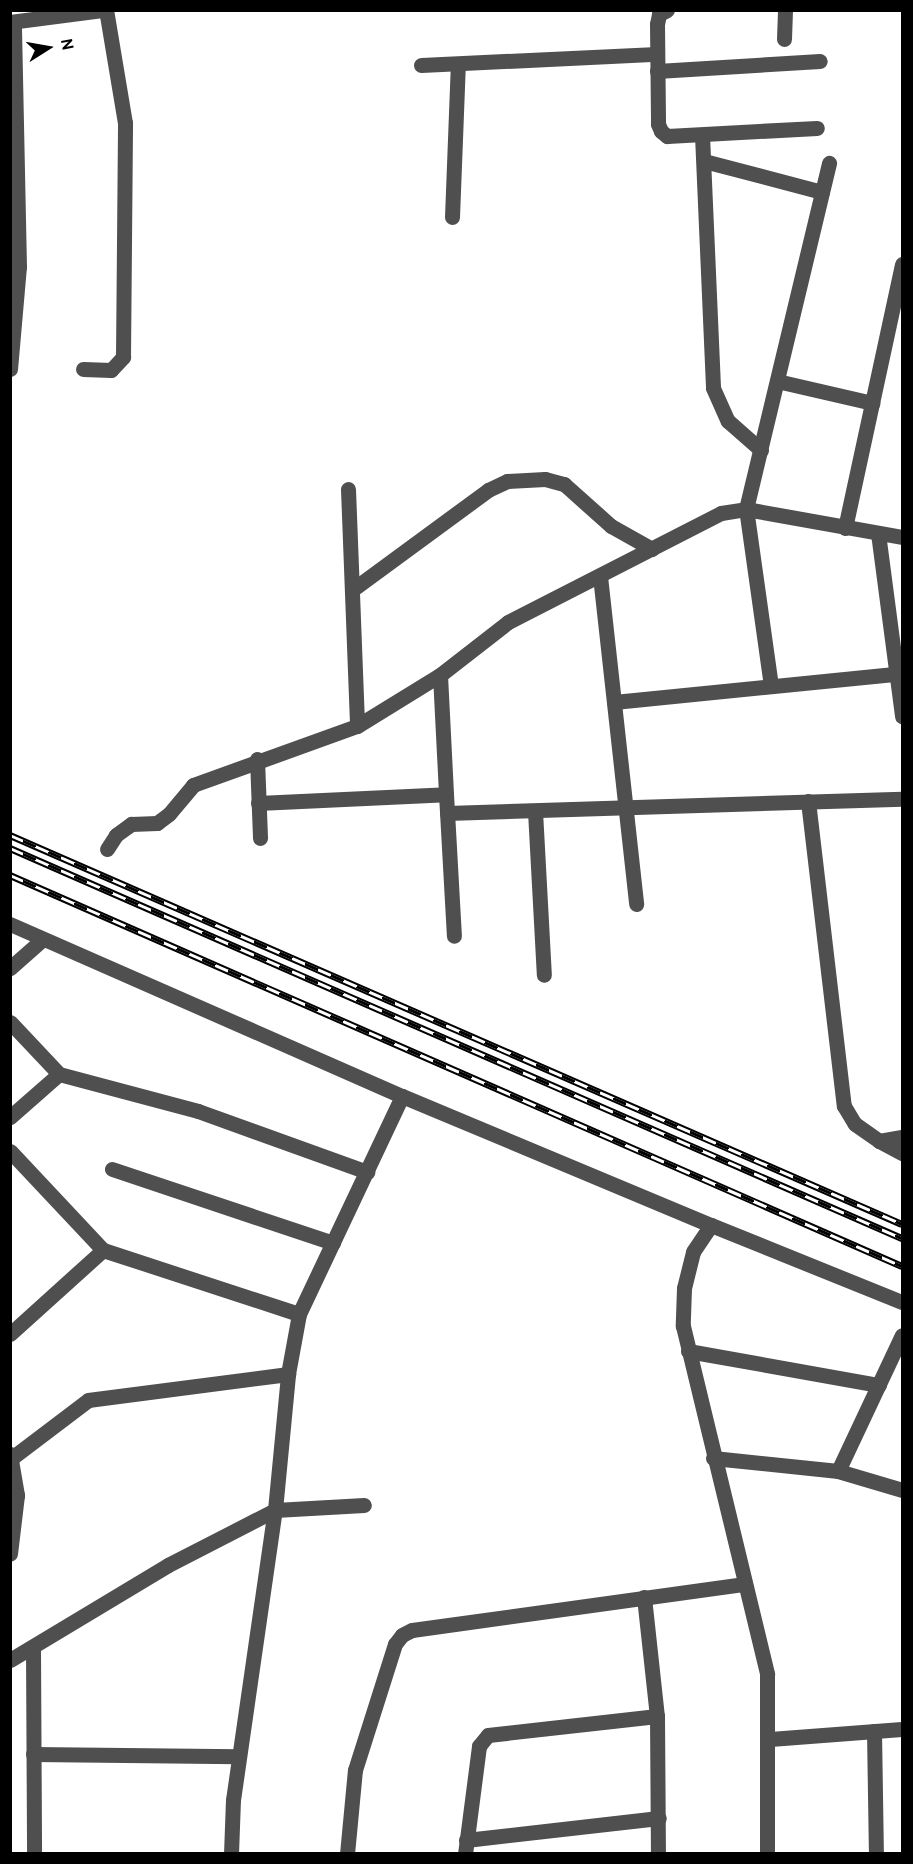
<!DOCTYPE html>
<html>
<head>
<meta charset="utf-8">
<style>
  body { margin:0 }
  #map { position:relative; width:913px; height:1864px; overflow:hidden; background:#fff; font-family:Overpass,sans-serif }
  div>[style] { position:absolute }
  .minor>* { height:15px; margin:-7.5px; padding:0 7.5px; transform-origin:7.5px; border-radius:7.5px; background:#4f4f4f }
  .rail>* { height:7px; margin-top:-3.5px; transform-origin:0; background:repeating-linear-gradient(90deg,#fff 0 14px,#000 0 28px); box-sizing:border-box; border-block:2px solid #000 }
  span { translate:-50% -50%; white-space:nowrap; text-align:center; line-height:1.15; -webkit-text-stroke:5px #fff; paint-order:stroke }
  .frame { position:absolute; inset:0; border:12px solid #000; pointer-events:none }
  .north { position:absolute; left:18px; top:18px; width:60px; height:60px; -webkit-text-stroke:4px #fff; paint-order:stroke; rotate:79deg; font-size:16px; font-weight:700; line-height:24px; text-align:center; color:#000 }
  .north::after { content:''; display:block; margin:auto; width:21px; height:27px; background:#000; clip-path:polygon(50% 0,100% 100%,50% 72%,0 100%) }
</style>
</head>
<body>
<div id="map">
  <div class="minor">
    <i style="left:667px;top:10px;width:9px;rotate:153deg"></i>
    <i style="left:659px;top:14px;width:10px;rotate:101deg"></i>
    <i style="left:657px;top:24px;width:100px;rotate:89.4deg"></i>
    <i style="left:658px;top:124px;width:8px;rotate:67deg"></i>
    <i style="left:661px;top:131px;width:8px;rotate:40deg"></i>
    <i style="left:667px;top:136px;width:150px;rotate:-3.1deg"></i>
    <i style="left:10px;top:22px;width:93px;rotate:-7.4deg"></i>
    <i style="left:784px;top:39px;width:29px;rotate:-88deg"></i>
    <i style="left:421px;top:65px;width:236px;rotate:-2.7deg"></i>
    <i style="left:657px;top:71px;width:163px;rotate:-3.5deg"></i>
    <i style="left:702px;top:135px;width:253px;rotate:87.5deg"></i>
    <i style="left:713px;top:388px;width:36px;rotate:66deg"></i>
    <i style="left:728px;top:421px;width:44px;rotate:41.3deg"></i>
    <i style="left:704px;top:161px;width:122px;rotate:14.7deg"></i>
    <i style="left:452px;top:217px;width:153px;rotate:-87.8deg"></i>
    <i style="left:10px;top:369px;width:102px;rotate:-85deg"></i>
    <i style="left:19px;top:267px;width:245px;rotate:-91.2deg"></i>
    <i style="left:83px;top:369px;width:28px;rotate:2deg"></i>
    <i style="left:111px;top:370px;width:18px;rotate:-47deg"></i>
    <i style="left:123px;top:357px;width:234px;rotate:-89.5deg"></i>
    <i style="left:125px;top:123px;width:115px;rotate:-99.5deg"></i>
    <i style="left:777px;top:381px;width:98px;rotate:13deg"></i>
    <i style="left:348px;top:489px;width:237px;rotate:87.8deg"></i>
    <i style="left:845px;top:528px;width:270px;rotate:-77.8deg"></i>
    <i style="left:878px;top:533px;width:185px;rotate:82.5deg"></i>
    <i style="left:600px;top:576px;width:330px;rotate:83.7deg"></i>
    <i style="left:352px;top:590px;width:169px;rotate:-36.3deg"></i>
    <i style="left:488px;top:490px;width:21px;rotate:-25deg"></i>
    <i style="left:507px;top:481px;width:38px;rotate:-3deg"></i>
    <i style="left:545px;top:479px;width:20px;rotate:15deg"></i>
    <i style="left:564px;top:484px;width:63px;rotate:41.8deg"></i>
    <i style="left:611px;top:526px;width:47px;rotate:29.3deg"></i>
    <i style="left:440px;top:675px;width:119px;rotate:87.1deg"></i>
    <i style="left:771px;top:686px;width:179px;rotate:-98deg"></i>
    <i style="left:746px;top:509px;width:356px;rotate:-76.5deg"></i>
    <i style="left:614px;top:702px;width:284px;rotate:-5.7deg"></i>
    <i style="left:257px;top:759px;width:79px;rotate:87.8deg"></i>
    <i style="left:808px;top:801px;width:307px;rotate:83.3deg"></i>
    <i style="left:844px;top:1106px;width:21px;rotate:59deg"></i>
    <i style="left:855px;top:1124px;width:29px;rotate:35deg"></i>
    <i style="left:879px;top:1141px;width:23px;rotate:-10deg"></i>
    <i style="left:258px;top:803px;width:188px;rotate:-2.7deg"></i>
    <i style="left:446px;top:794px;width:142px;rotate:86.8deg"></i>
    <i style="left:535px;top:811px;width:164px;rotate:86.9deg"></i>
    <i style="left:447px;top:813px;width:455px;rotate:-1.8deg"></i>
    <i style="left:107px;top:849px;width:17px;rotate:-57deg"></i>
    <i style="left:116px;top:835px;width:19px;rotate:-36deg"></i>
    <i style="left:131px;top:824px;width:26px;rotate:-2deg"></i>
    <i style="left:157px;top:823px;width:15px;rotate:-37deg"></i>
    <i style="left:169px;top:814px;width:38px;rotate:-50deg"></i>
    <i style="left:193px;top:785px;width:174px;rotate:-19.8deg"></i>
    <i style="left:357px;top:726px;width:97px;rotate:-31.6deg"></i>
    <i style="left:440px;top:675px;width:86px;rotate:-37.9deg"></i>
    <i style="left:508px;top:622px;width:239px;rotate:-27.1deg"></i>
    <i style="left:721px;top:513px;width:25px;rotate:-9deg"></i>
    <i style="left:746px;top:509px;width:158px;rotate:10.2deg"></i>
    <i style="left:10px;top:924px;width:428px;rotate:23.7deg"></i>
    <i style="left:402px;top:1096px;width:335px;rotate:22.7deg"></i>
    <i style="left:711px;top:1225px;width:32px;rotate:124deg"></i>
    <i style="left:693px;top:1252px;width:37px;rotate:104deg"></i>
    <i style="left:684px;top:1288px;width:38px;rotate:92deg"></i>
    <i style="left:683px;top:1326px;width:358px;rotate:76.4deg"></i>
    <i style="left:767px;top:1674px;width:180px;rotate:90deg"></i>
    <i style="left:10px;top:968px;width:44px;rotate:-41.3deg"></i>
    <i style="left:10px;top:1022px;width:71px;rotate:46.7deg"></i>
    <i style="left:10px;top:1117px;width:65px;rotate:-41.3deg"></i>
    <i style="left:59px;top:1074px;width:144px;rotate:14.9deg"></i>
    <i style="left:198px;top:1111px;width:180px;rotate:19.8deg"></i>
    <i style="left:879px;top:1141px;width:26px;rotate:28deg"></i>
    <i style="left:10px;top:1151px;width:136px;rotate:46.8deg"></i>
    <i style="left:112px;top:1169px;width:233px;rotate:18.5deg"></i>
    <i style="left:711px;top:1225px;width:206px;rotate:22deg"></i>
    <i style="left:10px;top:1334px;width:125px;rotate:-42.1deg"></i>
    <i style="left:103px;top:1250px;width:206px;rotate:18.1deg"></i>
    <i style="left:688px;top:1351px;width:194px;rotate:10.1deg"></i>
    <i style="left:10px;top:1454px;width:42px;rotate:80.3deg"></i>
    <i style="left:17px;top:1495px;width:59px;rotate:96.8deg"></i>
    <i style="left:13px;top:1457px;width:94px;rotate:-37.2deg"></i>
    <i style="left:88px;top:1400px;width:202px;rotate:-7.4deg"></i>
    <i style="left:713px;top:1458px;width:126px;rotate:5.9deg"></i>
    <i style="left:838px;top:1471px;width:150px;rotate:-64.8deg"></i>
    <i style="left:838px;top:1471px;width:67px;rotate:16.5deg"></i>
    <i style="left:644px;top:1597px;width:120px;rotate:83.8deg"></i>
    <i style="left:657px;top:1716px;width:138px;rotate:89.6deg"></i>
    <i style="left:33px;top:1649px;width:205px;rotate:89.7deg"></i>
    <i style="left:10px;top:1660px;width:184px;rotate:-31deg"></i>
    <i style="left:168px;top:1565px;width:120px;rotate:-27.2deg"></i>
    <i style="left:275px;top:1510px;width:89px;rotate:-3.2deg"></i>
    <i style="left:874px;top:1731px;width:123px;rotate:89.1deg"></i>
    <i style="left:770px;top:1739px;width:132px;rotate:-4.3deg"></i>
    <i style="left:33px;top:1754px;width:206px;rotate:0.6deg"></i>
    <i style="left:466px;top:1840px;width:194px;rotate:-6.5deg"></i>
    <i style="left:231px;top:1854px;width:54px;rotate:-87.9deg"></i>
    <i style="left:233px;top:1800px;width:293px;rotate:-81.8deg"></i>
    <i style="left:275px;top:1510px;width:137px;rotate:-84.5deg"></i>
    <i style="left:288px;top:1374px;width:61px;rotate:-79.6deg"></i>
    <i style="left:299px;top:1314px;width:241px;rotate:-64.7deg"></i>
    <i style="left:347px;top:1854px;width:84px;rotate:-84.6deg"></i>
    <i style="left:355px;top:1770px;width:132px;rotate:-72.4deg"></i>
    <i style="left:395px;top:1644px;width:11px;rotate:-52deg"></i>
    <i style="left:402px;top:1635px;width:11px;rotate:-27deg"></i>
    <i style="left:412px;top:1630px;width:334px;rotate:-7.9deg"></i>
    <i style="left:465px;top:1854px;width:109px;rotate:-82.6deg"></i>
    <i style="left:479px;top:1746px;width:14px;rotate:-51deg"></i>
    <i style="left:488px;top:1735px;width:170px;rotate:-6.4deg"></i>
  </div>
  <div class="rail">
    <i style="left:10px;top:835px;width:973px;rotate:23.56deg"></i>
    <i style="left:10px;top:848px;width:974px;rotate:23.62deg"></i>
    <i style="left:10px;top:875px;width:974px;rotate:23.67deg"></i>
  </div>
  <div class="frame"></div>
  <div class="north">N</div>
</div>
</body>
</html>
